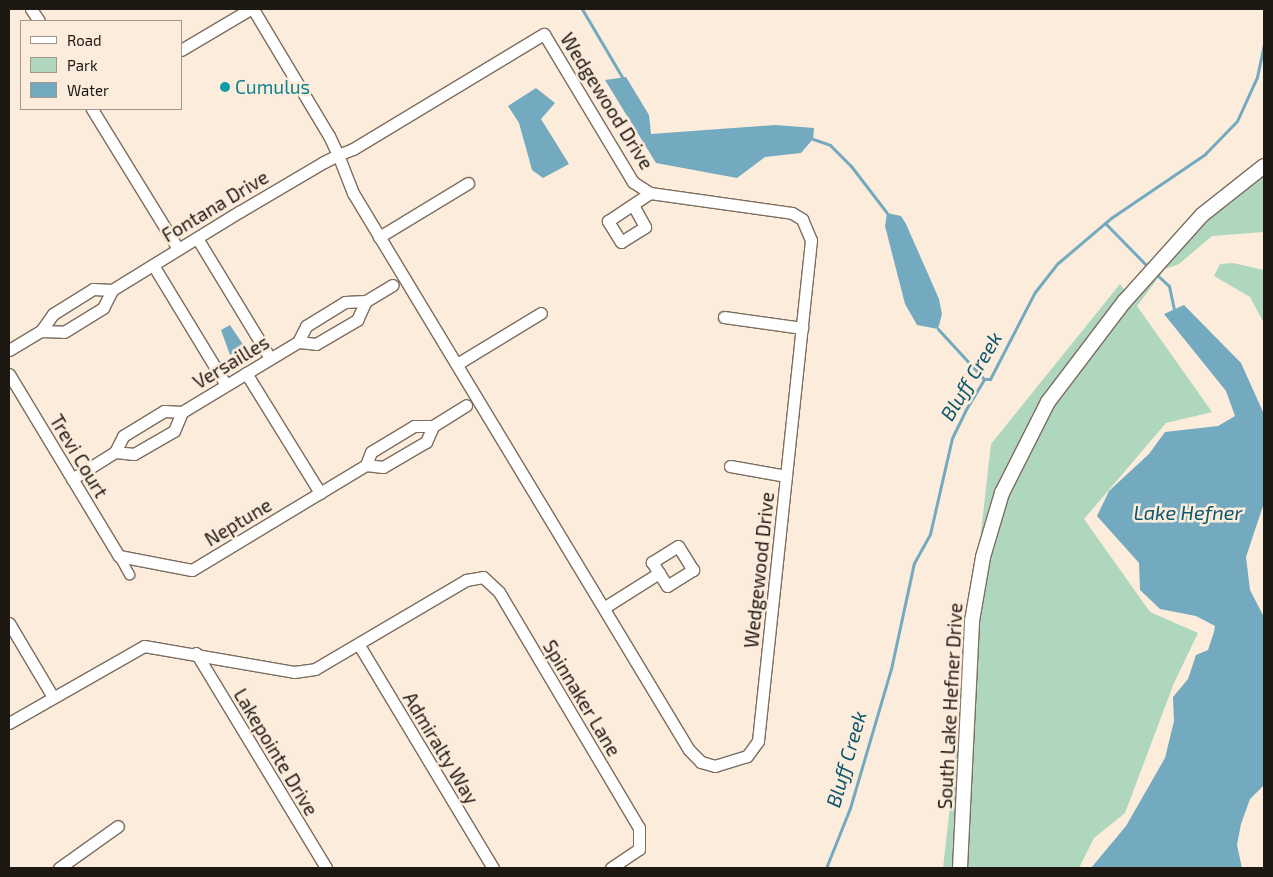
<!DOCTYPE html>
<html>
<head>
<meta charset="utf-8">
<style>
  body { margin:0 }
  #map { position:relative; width:1273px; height:877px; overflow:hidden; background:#fcecdc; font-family:"Exo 2",sans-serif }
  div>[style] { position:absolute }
  .green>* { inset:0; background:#aed7be }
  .water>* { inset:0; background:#73aabf }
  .stream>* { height:3px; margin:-1.5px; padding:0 1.5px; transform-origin:1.5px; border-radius:1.5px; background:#73aabf }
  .roads { filter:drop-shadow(1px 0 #7b6d5f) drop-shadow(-1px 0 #7b6d5f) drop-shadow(0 1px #7b6d5f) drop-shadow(0 -1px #7b6d5f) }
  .pedestrian>* { height:9px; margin:-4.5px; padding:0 4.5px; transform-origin:4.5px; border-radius:4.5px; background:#fff }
  .minor>* { height:11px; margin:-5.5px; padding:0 5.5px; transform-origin:5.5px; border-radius:5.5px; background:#fff }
  .tertiary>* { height:14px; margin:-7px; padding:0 7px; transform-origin:7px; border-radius:7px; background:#fff }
  .dots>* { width:14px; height:14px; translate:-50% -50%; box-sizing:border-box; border:2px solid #fcecdc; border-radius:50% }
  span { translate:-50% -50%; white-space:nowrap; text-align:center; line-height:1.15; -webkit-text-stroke:5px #fcecdc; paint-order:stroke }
  .culture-label { font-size:19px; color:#0d838f }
  .left { translate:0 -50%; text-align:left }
  .street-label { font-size:19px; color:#1e1813 }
  .water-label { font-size:20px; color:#0b586e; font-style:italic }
  .frame { position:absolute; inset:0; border:10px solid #1e1813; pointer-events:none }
  .legend { position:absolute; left:20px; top:20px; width:162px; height:90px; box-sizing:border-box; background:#fcecdc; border:1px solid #a3978c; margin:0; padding:6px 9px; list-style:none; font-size:15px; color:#1e1813 }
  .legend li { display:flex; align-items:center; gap:10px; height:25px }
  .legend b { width:25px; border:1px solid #a3978c }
</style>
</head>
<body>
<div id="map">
  <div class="green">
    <i style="clip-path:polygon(1264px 173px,1264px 232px,1212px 236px,1179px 264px,1165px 269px,1137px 306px,1212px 412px,1166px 423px,1084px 519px,1150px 612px,1198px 633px,1174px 683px,1125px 813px,1094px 838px,1079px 868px,943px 868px,991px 444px,1120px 284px,1133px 301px,1200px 226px)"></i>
    <i style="clip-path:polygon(1233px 263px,1264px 270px,1264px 323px,1250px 297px,1214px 276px,1220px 264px)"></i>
  </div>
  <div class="water">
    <i style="clip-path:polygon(626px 77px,649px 115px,651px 134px,776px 125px,814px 128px,813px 139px,801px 153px,765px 157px,737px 178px,656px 163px,605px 80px)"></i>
    <i style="clip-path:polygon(536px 88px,555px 103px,541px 119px,569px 164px,543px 178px,532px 170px,519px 123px,508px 106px)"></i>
    <i style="clip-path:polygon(887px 213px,901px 216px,906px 224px,939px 299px,942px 314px,938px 329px,917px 325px,905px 304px,885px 226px)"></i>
    <i style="clip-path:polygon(1184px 305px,1241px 363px,1264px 414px,1263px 506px,1246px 557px,1250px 590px,1264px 617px,1264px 785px,1250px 799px,1241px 824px,1237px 845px,1242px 868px,1091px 868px,1126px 826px,1165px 758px,1174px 721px,1173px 697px,1188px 679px,1196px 655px,1208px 650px,1214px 632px,1215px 626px,1196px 616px,1160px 609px,1140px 590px,1139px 563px,1097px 516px,1109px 491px,1149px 454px,1165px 432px,1218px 426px,1235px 416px,1226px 391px,1164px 314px)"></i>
    <i style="clip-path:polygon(230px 325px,244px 346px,230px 355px,221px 330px)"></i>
  </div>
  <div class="stream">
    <i style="left:582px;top:9px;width:79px;rotate:59.5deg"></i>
    <i style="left:813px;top:139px;width:18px;rotate:19deg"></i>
    <i style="left:830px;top:145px;width:30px;rotate:45deg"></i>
    <i style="left:851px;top:166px;width:59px;rotate:52.5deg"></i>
    <i style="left:1105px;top:223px;width:64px;rotate:45.6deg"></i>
    <i style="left:1155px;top:273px;width:19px;rotate:43deg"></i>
    <i style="left:1169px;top:286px;width:24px;rotate:78deg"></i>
    <i style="left:938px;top:329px;width:68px;rotate:47.4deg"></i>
    <i style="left:826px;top:868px;width:65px;rotate:-68.2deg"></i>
    <i style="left:850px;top:808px;width:145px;rotate:-73.6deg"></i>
    <i style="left:891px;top:669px;width:108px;rotate:-77.8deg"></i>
    <i style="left:914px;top:563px;width:33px;rotate:-61deg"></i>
    <i style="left:930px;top:534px;width:98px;rotate:-77.1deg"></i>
    <i style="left:952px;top:438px;width:30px;rotate:-64deg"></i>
    <i style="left:965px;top:411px;width:37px;rotate:-59deg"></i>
    <i style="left:984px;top:379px;width:6px"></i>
    <i style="left:990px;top:379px;width:98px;rotate:-62.7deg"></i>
    <i style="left:1035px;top:292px;width:37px;rotate:-52deg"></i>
    <i style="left:1058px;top:263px;width:70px;rotate:-40.3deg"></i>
    <i style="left:1111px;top:218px;width:114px;rotate:-34.2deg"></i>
    <i style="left:1205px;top:154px;width:46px;rotate:-45.9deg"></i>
    <i style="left:1237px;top:121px;width:48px;rotate:-65.6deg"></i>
    <i style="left:1257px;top:77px;width:35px;rotate:-78deg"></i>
  </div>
  <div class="roads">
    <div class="pedestrian">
      <i style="left:119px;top:556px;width:21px;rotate:61deg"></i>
    </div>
    <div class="minor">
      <i style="left:31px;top:9px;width:14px;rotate:56deg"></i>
      <i style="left:181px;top:50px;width:80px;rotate:-30.7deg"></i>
      <i style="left:92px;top:109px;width:164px;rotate:58.4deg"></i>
      <i style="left:633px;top:205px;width:25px;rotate:61deg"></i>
      <i style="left:645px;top:227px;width:28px;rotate:148deg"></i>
      <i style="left:621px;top:242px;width:25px;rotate:-122deg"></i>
      <i style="left:608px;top:221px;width:50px;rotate:-33.7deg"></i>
      <i style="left:379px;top:237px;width:104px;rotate:-31.2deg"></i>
      <i style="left:197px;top:238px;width:140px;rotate:58.7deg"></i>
      <i style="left:153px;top:265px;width:140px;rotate:58.7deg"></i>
      <i style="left:724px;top:317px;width:79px;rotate:8deg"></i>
      <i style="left:41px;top:331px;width:23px;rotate:2deg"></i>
      <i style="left:64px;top:332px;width:46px;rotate:-31.6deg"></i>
      <i style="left:103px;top:308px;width:20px;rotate:-63deg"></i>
      <i style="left:298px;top:342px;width:18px;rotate:6deg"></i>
      <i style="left:316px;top:344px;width:48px;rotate:-30.3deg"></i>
      <i style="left:357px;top:320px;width:21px;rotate:-65deg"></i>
      <i style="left:9px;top:350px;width:37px;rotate:-31deg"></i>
      <i style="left:41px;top:331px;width:21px;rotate:-55deg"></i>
      <i style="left:53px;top:314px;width:47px;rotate:-32deg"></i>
      <i style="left:93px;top:289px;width:19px;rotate:3deg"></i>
      <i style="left:112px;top:290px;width:149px;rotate:-31.6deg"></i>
      <i style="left:239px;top:212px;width:99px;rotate:-30.5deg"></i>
      <i style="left:324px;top:162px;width:16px;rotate:-27deg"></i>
      <i style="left:338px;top:155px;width:16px;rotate:-22deg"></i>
      <i style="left:353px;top:149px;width:223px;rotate:-31.1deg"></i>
      <i style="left:544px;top:34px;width:173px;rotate:59deg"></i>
      <i style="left:633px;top:182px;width:20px;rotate:33deg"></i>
      <i style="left:650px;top:193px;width:143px;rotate:8deg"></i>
      <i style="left:792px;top:213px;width:12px;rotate:31deg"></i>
      <i style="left:802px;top:219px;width:23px;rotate:67deg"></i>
      <i style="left:811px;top:240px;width:504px;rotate:96.04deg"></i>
      <i style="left:758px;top:741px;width:19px;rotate:126deg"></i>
      <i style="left:747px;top:756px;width:34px;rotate:163deg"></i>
      <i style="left:715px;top:766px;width:15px;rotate:-164deg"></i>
      <i style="left:701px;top:762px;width:17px;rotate:-135deg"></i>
      <i style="left:689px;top:750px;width:650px;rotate:-121.1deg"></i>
      <i style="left:353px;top:193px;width:41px;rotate:-111.5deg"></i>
      <i style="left:338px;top:155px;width:21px;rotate:-115deg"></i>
      <i style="left:329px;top:136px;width:148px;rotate:-120.9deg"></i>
      <i style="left:457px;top:364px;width:98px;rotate:-31.3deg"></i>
      <i style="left:246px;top:373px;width:141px;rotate:58.3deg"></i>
      <i style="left:9px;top:374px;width:213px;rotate:58.9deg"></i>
      <i style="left:119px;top:556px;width:74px;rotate:10.9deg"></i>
      <i style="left:192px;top:570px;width:203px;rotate:-31.1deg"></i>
      <i style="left:366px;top:465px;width:17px;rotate:7deg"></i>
      <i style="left:383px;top:467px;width:50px;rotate:-30.2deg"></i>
      <i style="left:426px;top:442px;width:17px;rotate:-66deg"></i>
      <i style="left:115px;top:452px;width:19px;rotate:6deg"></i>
      <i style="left:134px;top:454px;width:46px;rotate:-29.9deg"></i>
      <i style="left:174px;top:431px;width:21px;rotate:-67deg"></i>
      <i style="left:366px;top:465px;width:14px;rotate:-69deg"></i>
      <i style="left:371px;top:452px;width:50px;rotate:-31.2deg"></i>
      <i style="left:414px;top:426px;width:19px"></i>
      <i style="left:433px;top:426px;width:39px;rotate:-32deg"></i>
      <i style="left:730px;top:466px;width:57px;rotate:10.1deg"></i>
      <i style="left:72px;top:479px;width:51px;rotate:-32.1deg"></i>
      <i style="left:115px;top:452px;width:18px;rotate:-63deg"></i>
      <i style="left:123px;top:436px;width:48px;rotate:-31.4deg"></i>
      <i style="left:164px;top:411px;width:18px;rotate:3deg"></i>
      <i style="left:182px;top:412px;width:135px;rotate:-31.1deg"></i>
      <i style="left:298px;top:342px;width:18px;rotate:-63deg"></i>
      <i style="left:306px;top:326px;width:46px;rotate:-31.6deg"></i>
      <i style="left:345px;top:302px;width:21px;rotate:-3deg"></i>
      <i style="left:366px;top:301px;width:31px;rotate:-31deg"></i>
      <i style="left:605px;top:607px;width:64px;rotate:-32.2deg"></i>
      <i style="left:659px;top:573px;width:15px;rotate:58deg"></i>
      <i style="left:667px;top:586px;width:31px;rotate:-32deg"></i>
      <i style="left:693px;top:570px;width:28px;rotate:-122deg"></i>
      <i style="left:678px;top:546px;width:31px;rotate:148deg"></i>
      <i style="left:652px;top:562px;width:13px;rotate:58deg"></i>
      <i style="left:9px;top:623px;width:86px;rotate:59.3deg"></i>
      <i style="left:359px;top:645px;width:260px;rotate:59deg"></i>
      <i style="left:196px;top:653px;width:251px;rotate:58.8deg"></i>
      <i style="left:9px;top:723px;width:155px;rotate:-29.7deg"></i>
      <i style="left:144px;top:646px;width:152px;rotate:9.8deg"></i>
      <i style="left:294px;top:672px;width:21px;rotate:-8deg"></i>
      <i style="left:315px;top:669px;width:175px;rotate:-30.5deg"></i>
      <i style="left:466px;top:580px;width:17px;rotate:-10deg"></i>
      <i style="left:483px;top:577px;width:22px;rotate:43deg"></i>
      <i style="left:499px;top:592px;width:274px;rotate:59.3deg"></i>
      <i style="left:639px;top:828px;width:21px;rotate:90deg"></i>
      <i style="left:639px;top:849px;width:34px;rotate:146deg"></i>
      <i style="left:59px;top:868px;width:72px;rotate:-35.4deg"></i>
    </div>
    <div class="tertiary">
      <i style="left:960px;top:868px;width:247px;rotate:-87.2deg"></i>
      <i style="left:972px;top:621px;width:65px;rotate:-80.2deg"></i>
      <i style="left:983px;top:557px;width:67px;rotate:-73.5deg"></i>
      <i style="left:1002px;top:493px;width:102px;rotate:-63.2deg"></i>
      <i style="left:1048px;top:402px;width:126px;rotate:-52.8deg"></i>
      <i style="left:1124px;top:302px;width:117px;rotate:-48.1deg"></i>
      <i style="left:1202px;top:215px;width:79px;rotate:-38.3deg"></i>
    </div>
  </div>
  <div class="dots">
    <i style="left:225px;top:87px;background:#0f9aa8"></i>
  </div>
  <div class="culture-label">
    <span class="left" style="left:235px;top:87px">Cumulus</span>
  </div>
  <div class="street-label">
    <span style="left:607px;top:101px;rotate:58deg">Wedgewood Drive</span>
    <span style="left:215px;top:206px;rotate:-31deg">Fontana Drive</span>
    <span style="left:231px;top:362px;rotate:-31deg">Versailles</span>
    <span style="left:79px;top:456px;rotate:59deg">Trevi Court</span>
    <span style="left:238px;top:522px;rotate:-31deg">Neptune</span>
    <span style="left:759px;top:570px;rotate:-84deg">Wedgewood Drive</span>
    <span style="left:582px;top:698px;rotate:59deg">Spinnaker Lane</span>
    <span style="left:950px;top:706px;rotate:-87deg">South Lake Hefner Drive</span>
    <span style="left:441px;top:748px;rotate:59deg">Admiralty Way</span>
    <span style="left:276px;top:752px;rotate:59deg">Lakepointe Drive</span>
  </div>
  <div class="water-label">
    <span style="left:971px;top:376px;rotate:-59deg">Bluff Creek</span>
    <span style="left:1188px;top:512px">Lake Hefner</span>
    <span style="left:846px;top:759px;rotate:-74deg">Bluff Creek</span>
  </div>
  <div class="frame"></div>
  <ul class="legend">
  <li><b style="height:6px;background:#fff"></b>Road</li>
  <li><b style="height:14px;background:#aed7be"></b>Park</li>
  <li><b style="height:14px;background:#73aabf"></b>Water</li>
  </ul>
</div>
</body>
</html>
